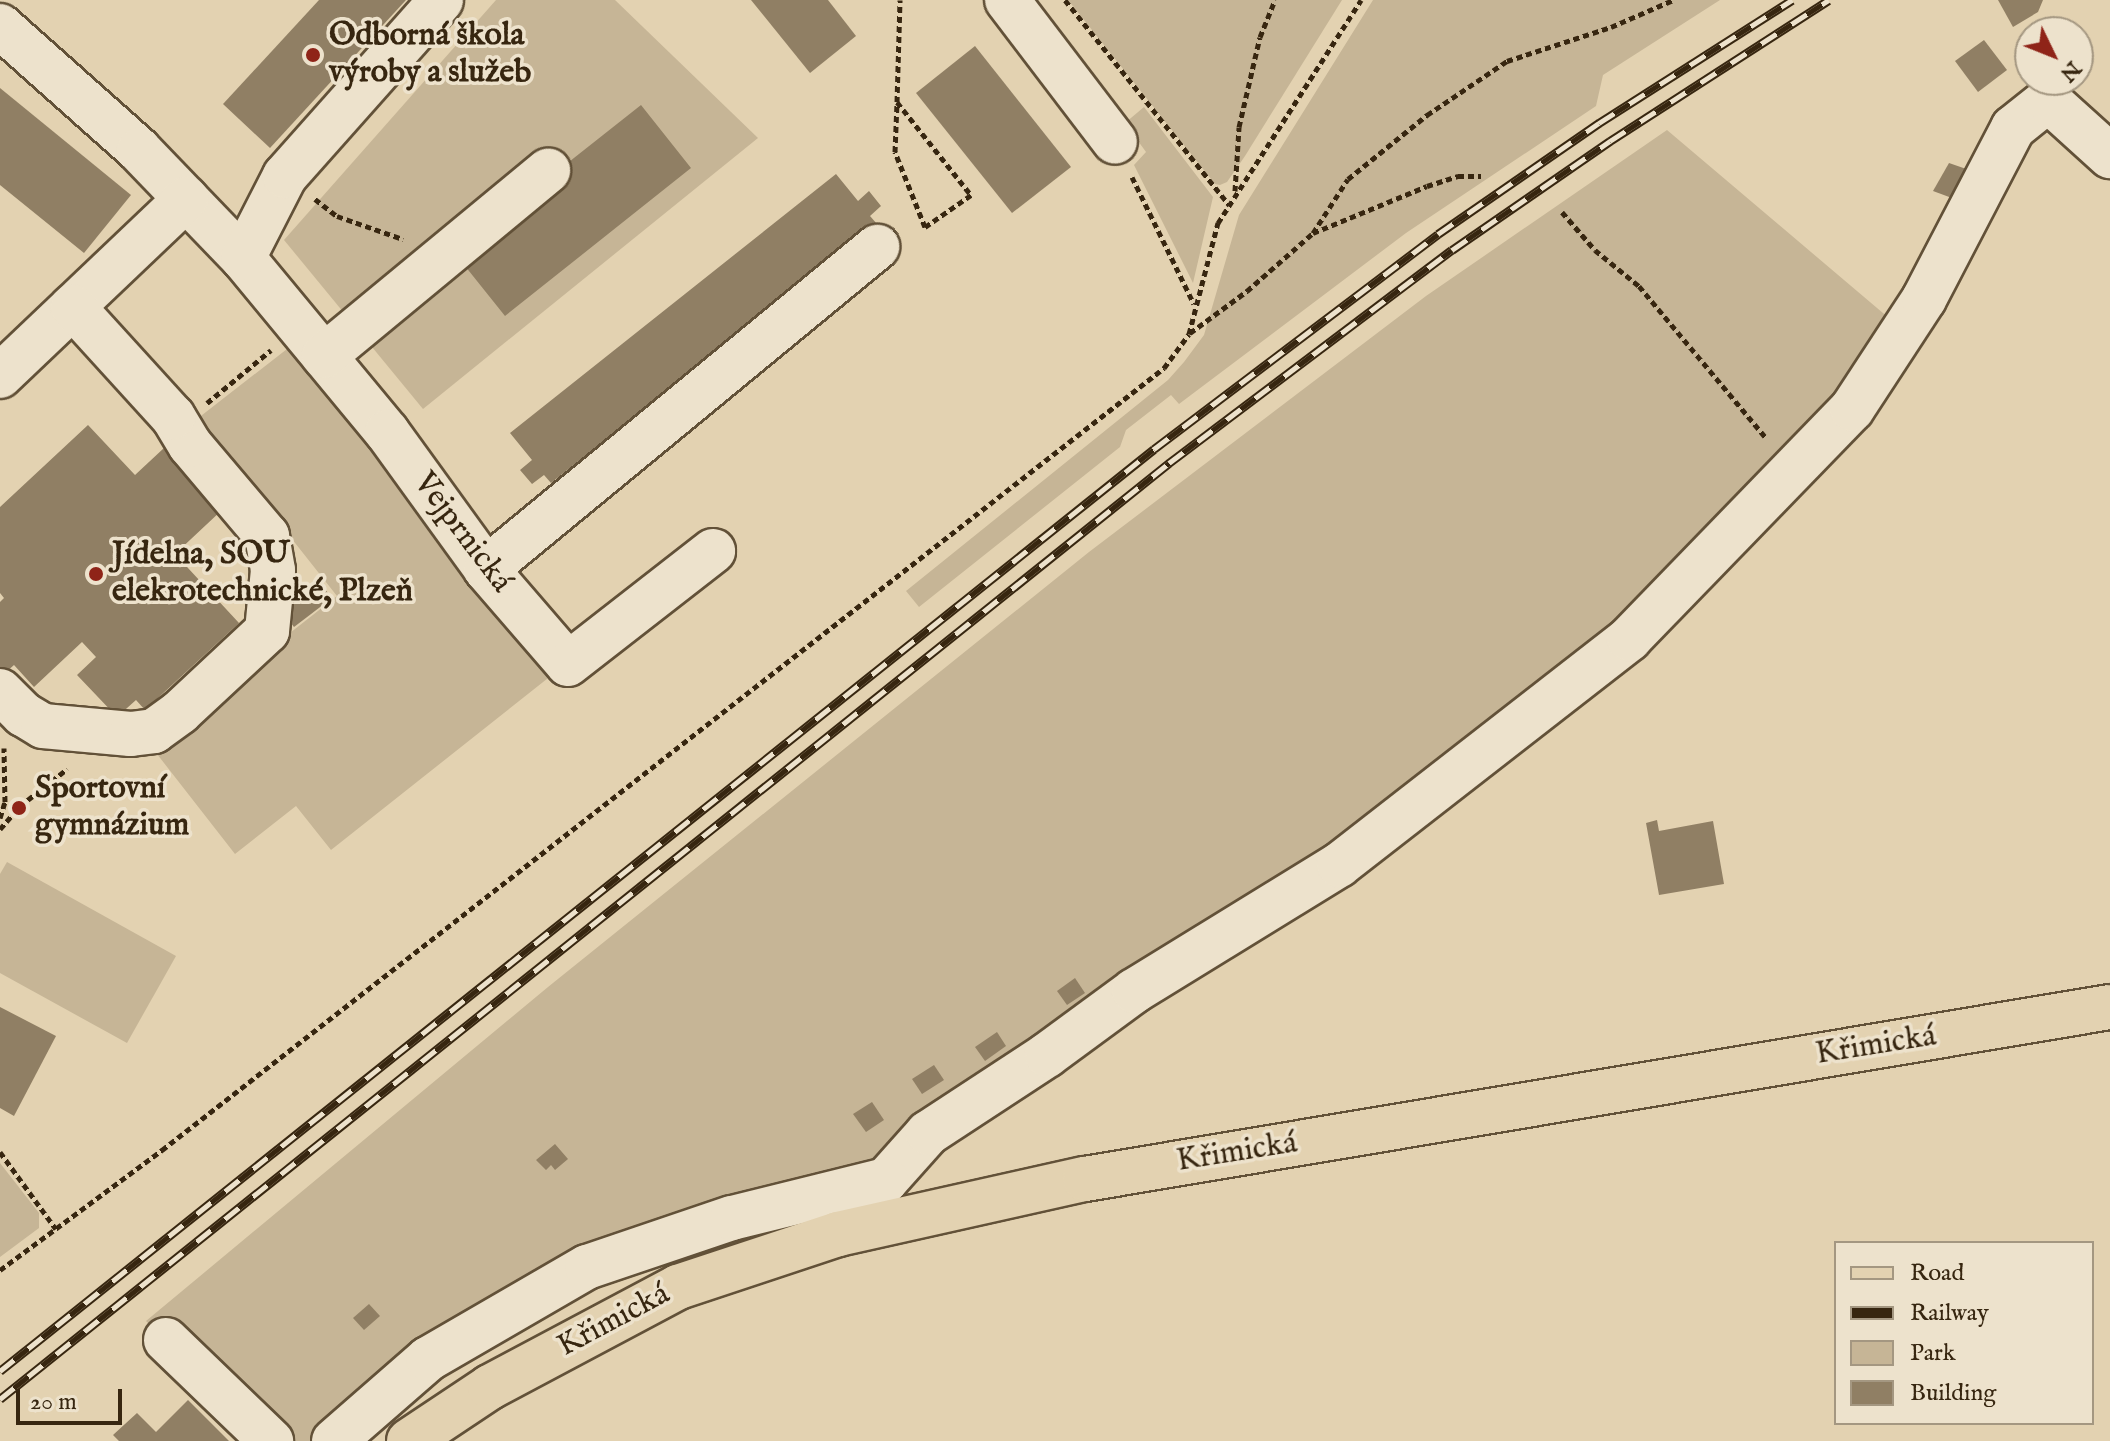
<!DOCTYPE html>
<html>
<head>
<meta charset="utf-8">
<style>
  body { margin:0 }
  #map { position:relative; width:2110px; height:1441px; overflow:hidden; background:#e3d2b1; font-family:"IM FELL English",serif }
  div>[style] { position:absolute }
  .green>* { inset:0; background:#c6b596 }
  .building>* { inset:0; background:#907f64 }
  .path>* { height:5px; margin-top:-2.5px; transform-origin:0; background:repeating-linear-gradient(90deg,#372610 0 6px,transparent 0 10px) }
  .roads { filter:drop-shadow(2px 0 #625138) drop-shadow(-2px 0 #625138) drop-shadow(0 2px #625138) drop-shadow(0 -2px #625138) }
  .minor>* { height:44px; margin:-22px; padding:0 22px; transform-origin:22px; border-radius:22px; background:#ede2cc }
  .major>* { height:44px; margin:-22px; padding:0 22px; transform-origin:22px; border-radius:22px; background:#e3d2b1 }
  .rail>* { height:9px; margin-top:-4.5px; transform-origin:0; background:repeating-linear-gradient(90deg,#ede2cc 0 18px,#372610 0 36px); box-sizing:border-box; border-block:2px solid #372610 }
  .dots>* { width:22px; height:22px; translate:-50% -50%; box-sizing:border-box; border:4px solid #ede2cc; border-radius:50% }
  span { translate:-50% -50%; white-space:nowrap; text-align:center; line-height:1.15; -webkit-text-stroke:7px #ede2cc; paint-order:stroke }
  .poi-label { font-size:32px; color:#372610; font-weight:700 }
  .left { translate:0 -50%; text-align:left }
  .street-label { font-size:32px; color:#372610 }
  .legend { position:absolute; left:1834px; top:1241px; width:260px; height:184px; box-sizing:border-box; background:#ede2cc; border:2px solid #a49781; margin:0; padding:10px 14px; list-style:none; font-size:24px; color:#372610 }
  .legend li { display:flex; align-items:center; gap:16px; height:40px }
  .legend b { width:40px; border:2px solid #a49781 }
  .north { position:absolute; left:2014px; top:16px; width:80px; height:80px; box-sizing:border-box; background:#ede2cc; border:2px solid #a49781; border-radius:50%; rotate:133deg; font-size:22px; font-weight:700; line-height:32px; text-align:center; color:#372610 }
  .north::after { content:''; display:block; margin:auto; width:28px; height:36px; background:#8f2418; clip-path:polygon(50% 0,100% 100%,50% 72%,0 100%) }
  .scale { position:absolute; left:16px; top:1389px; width:106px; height:36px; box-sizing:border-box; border:4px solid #372610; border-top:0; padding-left:10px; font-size:24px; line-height:28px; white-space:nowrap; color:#372610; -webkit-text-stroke:6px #ede2cc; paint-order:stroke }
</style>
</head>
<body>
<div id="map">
  <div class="green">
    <i style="clip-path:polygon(496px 0,615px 0,758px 138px,423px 409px,284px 240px)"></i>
    <i style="clip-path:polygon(1068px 0,1342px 0,1245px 156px,1227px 182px,1220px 185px,1215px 184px)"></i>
    <i style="clip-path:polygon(1373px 0,1720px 0,1603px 75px,1596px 106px,1406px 233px,1179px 404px,1171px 395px,1126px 430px,1120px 447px,919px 607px,906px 591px,1168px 380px,1184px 362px,1204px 335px,1239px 215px)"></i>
    <i style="clip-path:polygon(1144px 107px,1213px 197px,1193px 283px,1134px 165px,1146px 152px,1125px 123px)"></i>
    <i style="clip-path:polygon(1667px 130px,1903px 330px,1629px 639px,886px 1180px,587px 1267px,334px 1441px,271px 1441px,146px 1321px,548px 987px,1089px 552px,1426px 296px)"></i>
    <i style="clip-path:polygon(296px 342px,557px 671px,331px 850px,296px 806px,235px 854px,157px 754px,217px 706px,210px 696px,337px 596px,197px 419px)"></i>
    <i style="clip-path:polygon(7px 862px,176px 956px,127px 1043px,0 973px,0 874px)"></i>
    <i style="clip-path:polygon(0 1163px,39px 1213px,39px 1228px,0 1257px)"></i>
  </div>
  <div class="building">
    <i style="clip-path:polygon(319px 0,406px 0,270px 148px,223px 104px)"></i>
    <i style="clip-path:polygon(751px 0,828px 0,856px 36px,810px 73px)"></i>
    <i style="clip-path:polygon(1998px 0,2043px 0,2038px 12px,2013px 27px)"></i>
    <i style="clip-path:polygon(1984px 40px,2007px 70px,1978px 92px,1955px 61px)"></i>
    <i style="clip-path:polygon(975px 46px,1071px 167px,1012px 213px,916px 93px)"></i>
    <i style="clip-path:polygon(0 88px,131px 195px,84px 253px,0 185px)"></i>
    <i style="clip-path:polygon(641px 105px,691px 168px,505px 316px,465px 266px,570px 182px,560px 169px)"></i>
    <i style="clip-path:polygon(1949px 163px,1972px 171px,1960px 201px,1933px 191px)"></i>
    <i style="clip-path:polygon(836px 174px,858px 201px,869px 191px,881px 206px,870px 216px,877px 224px,551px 483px,544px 475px,532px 484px,520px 470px,532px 460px,510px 433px)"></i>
    <i style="clip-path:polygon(88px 425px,135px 475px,164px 448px,222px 510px,175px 554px,239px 623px,145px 710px,136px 700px,117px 717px,77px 675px,96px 657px,82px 642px,34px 687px,14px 665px,4px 674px,0 669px,0 602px,4px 598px,0 593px,0 507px)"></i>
    <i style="clip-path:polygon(320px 583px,332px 598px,294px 627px,283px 613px)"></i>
    <i style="clip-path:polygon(1657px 820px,1659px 831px,1713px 821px,1724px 884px,1659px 895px,1646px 823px)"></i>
    <i style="clip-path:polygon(1075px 978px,1085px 993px,1067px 1005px,1057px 991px)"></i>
    <i style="clip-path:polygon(0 1007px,56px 1036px,14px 1116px,0 1108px)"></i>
    <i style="clip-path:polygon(997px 1032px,1006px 1046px,985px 1061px,975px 1047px)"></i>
    <i style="clip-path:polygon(934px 1065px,944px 1080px,922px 1094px,912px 1079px)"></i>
    <i style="clip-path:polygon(872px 1102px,884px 1120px,866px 1132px,853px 1114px)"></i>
    <i style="clip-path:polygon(555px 1144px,568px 1159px,555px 1170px,551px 1165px,546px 1170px,536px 1160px)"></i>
    <i style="clip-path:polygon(369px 1304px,380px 1316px,364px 1330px,353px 1318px)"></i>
    <i style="clip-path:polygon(188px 1400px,229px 1441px,119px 1441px,113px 1435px,137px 1413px,156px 1432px)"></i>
  </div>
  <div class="path">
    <i style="left:1065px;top:0;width:263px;rotate:51.3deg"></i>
    <i style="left:897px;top:102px;width:119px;rotate:51.5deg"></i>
    <i style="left:971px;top:195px;width:56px;rotate:145.2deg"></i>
    <i style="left:925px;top:227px;width:81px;rotate:-111.8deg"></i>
    <i style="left:895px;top:152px;width:50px;rotate:-87.7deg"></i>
    <i style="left:897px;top:102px;width:102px;rotate:-88.3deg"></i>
    <i style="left:1132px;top:177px;width:141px;rotate:64deg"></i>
    <i style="left:1235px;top:191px;width:64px;rotate:-86.4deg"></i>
    <i style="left:1239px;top:127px;width:92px;rotate:-76.9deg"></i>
    <i style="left:1260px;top:37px;width:40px;rotate:-68deg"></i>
    <i style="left:315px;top:199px;width:28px;rotate:38deg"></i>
    <i style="left:337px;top:216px;width:70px;rotate:19.2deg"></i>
    <i style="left:1562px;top:212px;width:50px;rotate:49deg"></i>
    <i style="left:1595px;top:250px;width:57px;rotate:39.3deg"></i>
    <i style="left:1639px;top:286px;width:199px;rotate:50.1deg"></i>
    <i style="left:1313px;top:233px;width:123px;rotate:-22.4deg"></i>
    <i style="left:1427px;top:186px;width:33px;rotate:-18deg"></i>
    <i style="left:1458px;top:176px;width:23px"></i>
    <i style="left:1190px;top:333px;width:71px;rotate:-36.4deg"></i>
    <i style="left:1247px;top:291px;width:88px;rotate:-41.3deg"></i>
    <i style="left:1313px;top:233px;width:64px;rotate:-57.1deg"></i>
    <i style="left:1348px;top:179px;width:102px;rotate:-39deg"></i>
    <i style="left:1427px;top:115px;width:97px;rotate:-34deg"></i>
    <i style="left:1507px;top:61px;width:109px;rotate:-18.1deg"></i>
    <i style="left:1611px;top:27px;width:68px;rotate:-23.5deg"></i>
    <i style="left:207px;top:403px;width:83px;rotate:-39.6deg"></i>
    <i style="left:0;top:818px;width:17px;rotate:-73deg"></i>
    <i style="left:5px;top:802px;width:54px;rotate:-91.1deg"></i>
    <i style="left:0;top:829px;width:30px;rotate:-49deg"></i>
    <i style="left:20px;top:806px;width:60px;rotate:-38.2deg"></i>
    <i style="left:0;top:1152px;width:95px;rotate:54deg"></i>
    <i style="left:0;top:1270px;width:202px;rotate:-36.5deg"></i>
    <i style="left:162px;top:1150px;width:1271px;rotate:-37.97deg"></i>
    <i style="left:1164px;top:368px;width:42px;rotate:-53.7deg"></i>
    <i style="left:1189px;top:334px;width:115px;rotate:-75.4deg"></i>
    <i style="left:1218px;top:223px;width:265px;rotate:-57.3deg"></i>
  </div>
  <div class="roads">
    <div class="minor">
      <i style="left:1007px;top:0;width:178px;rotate:52.7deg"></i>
      <i style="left:0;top:26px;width:186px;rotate:41.7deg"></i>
      <i style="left:139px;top:150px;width:150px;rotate:46.1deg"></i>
      <i style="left:243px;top:258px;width:226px;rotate:50.4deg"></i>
      <i style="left:387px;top:432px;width:169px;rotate:54.1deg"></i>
      <i style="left:486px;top:569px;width:125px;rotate:49.2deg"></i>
      <i style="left:568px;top:664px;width:184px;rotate:-37.9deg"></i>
      <i style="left:243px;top:258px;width:92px;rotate:-62.9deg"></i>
      <i style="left:285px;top:176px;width:235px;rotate:-48.4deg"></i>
      <i style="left:324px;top:356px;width:291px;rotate:-39.6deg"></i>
      <i style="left:0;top:376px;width:257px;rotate:-43.6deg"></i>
      <i style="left:486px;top:569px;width:507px;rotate:-39.47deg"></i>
      <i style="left:0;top:691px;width:33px;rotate:45deg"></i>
      <i style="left:23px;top:714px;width:23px;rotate:31deg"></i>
      <i style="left:43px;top:726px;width:88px;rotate:5.2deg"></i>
      <i style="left:131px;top:734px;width:23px;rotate:-7deg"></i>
      <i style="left:154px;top:731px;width:32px;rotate:-36deg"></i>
      <i style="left:180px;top:712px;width:119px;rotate:-43deg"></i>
      <i style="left:267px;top:631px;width:61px;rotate:-84.4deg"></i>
      <i style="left:273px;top:570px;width:35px;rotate:-100deg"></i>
      <i style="left:267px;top:536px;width:119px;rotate:-130.2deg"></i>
      <i style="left:190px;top:445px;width:33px;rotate:-121deg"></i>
      <i style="left:173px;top:417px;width:149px;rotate:-132.3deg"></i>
      <i style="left:838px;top:1234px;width:135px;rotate:-48.3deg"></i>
      <i style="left:928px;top:1133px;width:142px;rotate:-33.2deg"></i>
      <i style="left:1047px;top:1055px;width:108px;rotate:-36.3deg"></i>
      <i style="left:1134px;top:991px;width:241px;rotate:-31.6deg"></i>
      <i style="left:1339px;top:865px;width:368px;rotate:-37.9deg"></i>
      <i style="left:1629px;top:639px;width:320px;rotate:-45.9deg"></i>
      <i style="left:1852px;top:409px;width:131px;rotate:-56.8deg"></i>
      <i style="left:1924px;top:299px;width:193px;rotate:-62.5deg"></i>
      <i style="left:2013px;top:128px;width:45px;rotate:-38.7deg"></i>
      <i style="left:2048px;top:100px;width:84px;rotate:42.1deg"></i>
      <i style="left:166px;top:1340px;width:146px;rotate:43.9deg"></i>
      <i style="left:334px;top:1441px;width:125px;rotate:-41.1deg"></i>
      <i style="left:428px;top:1359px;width:184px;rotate:-30.1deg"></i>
      <i style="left:587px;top:1267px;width:153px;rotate:-18.7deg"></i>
      <i style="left:732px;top:1218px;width:159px;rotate:-13.9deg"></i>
    </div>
    <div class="major">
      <i style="left:409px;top:1441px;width:97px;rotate:-33.7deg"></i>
      <i style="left:490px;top:1387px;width:213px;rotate:-28deg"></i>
      <i style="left:678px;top:1287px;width:169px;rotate:-18.3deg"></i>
      <i style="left:838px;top:1234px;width:253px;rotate:-12.6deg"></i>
      <i style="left:1085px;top:1179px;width:1039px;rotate:-9.53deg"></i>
    </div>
  </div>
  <div class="rail">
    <i style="left:0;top:1371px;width:1477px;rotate:-38.62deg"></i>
    <i style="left:1154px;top:449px;width:356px;rotate:-37.1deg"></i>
    <i style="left:1438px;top:234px;width:196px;rotate:-34.6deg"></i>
    <i style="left:1599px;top:123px;width:229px;rotate:-32.5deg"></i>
    <i style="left:0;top:1399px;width:1498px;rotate:-38.68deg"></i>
    <i style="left:1169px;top:463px;width:354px;rotate:-37deg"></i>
    <i style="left:1452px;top:250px;width:192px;rotate:-34.6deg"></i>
    <i style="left:1610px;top:141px;width:260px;rotate:-32.8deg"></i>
  </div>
  <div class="dots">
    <i style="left:313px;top:55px;background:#8f2418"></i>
    <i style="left:96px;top:574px;background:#8f2418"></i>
    <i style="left:19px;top:808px;background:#8f2418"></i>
  </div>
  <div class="poi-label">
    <span class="left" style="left:329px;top:55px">Odborná škola<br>výroby a služeb</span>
    <span class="left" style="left:112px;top:574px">Jídelna, SOU<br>elekrotechnické, Plzeň</span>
    <span class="left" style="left:35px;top:808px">Sportovní<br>gymnázium</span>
  </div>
  <div class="street-label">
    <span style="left:462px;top:533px;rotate:53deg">Vejprnická</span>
    <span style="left:1876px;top:1046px;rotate:-9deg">Křimická</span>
    <span style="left:1237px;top:1153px;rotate:-9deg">Křimická</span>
    <span style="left:614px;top:1321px;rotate:-28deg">Křimická</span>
  </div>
  <ul class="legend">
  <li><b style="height:10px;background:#e3d2b1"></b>Road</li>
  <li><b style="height:10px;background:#372610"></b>Railway</li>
  <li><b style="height:22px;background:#c6b596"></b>Park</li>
  <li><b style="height:22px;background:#907f64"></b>Building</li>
  </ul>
  <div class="north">N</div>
  <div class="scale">20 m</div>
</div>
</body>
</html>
